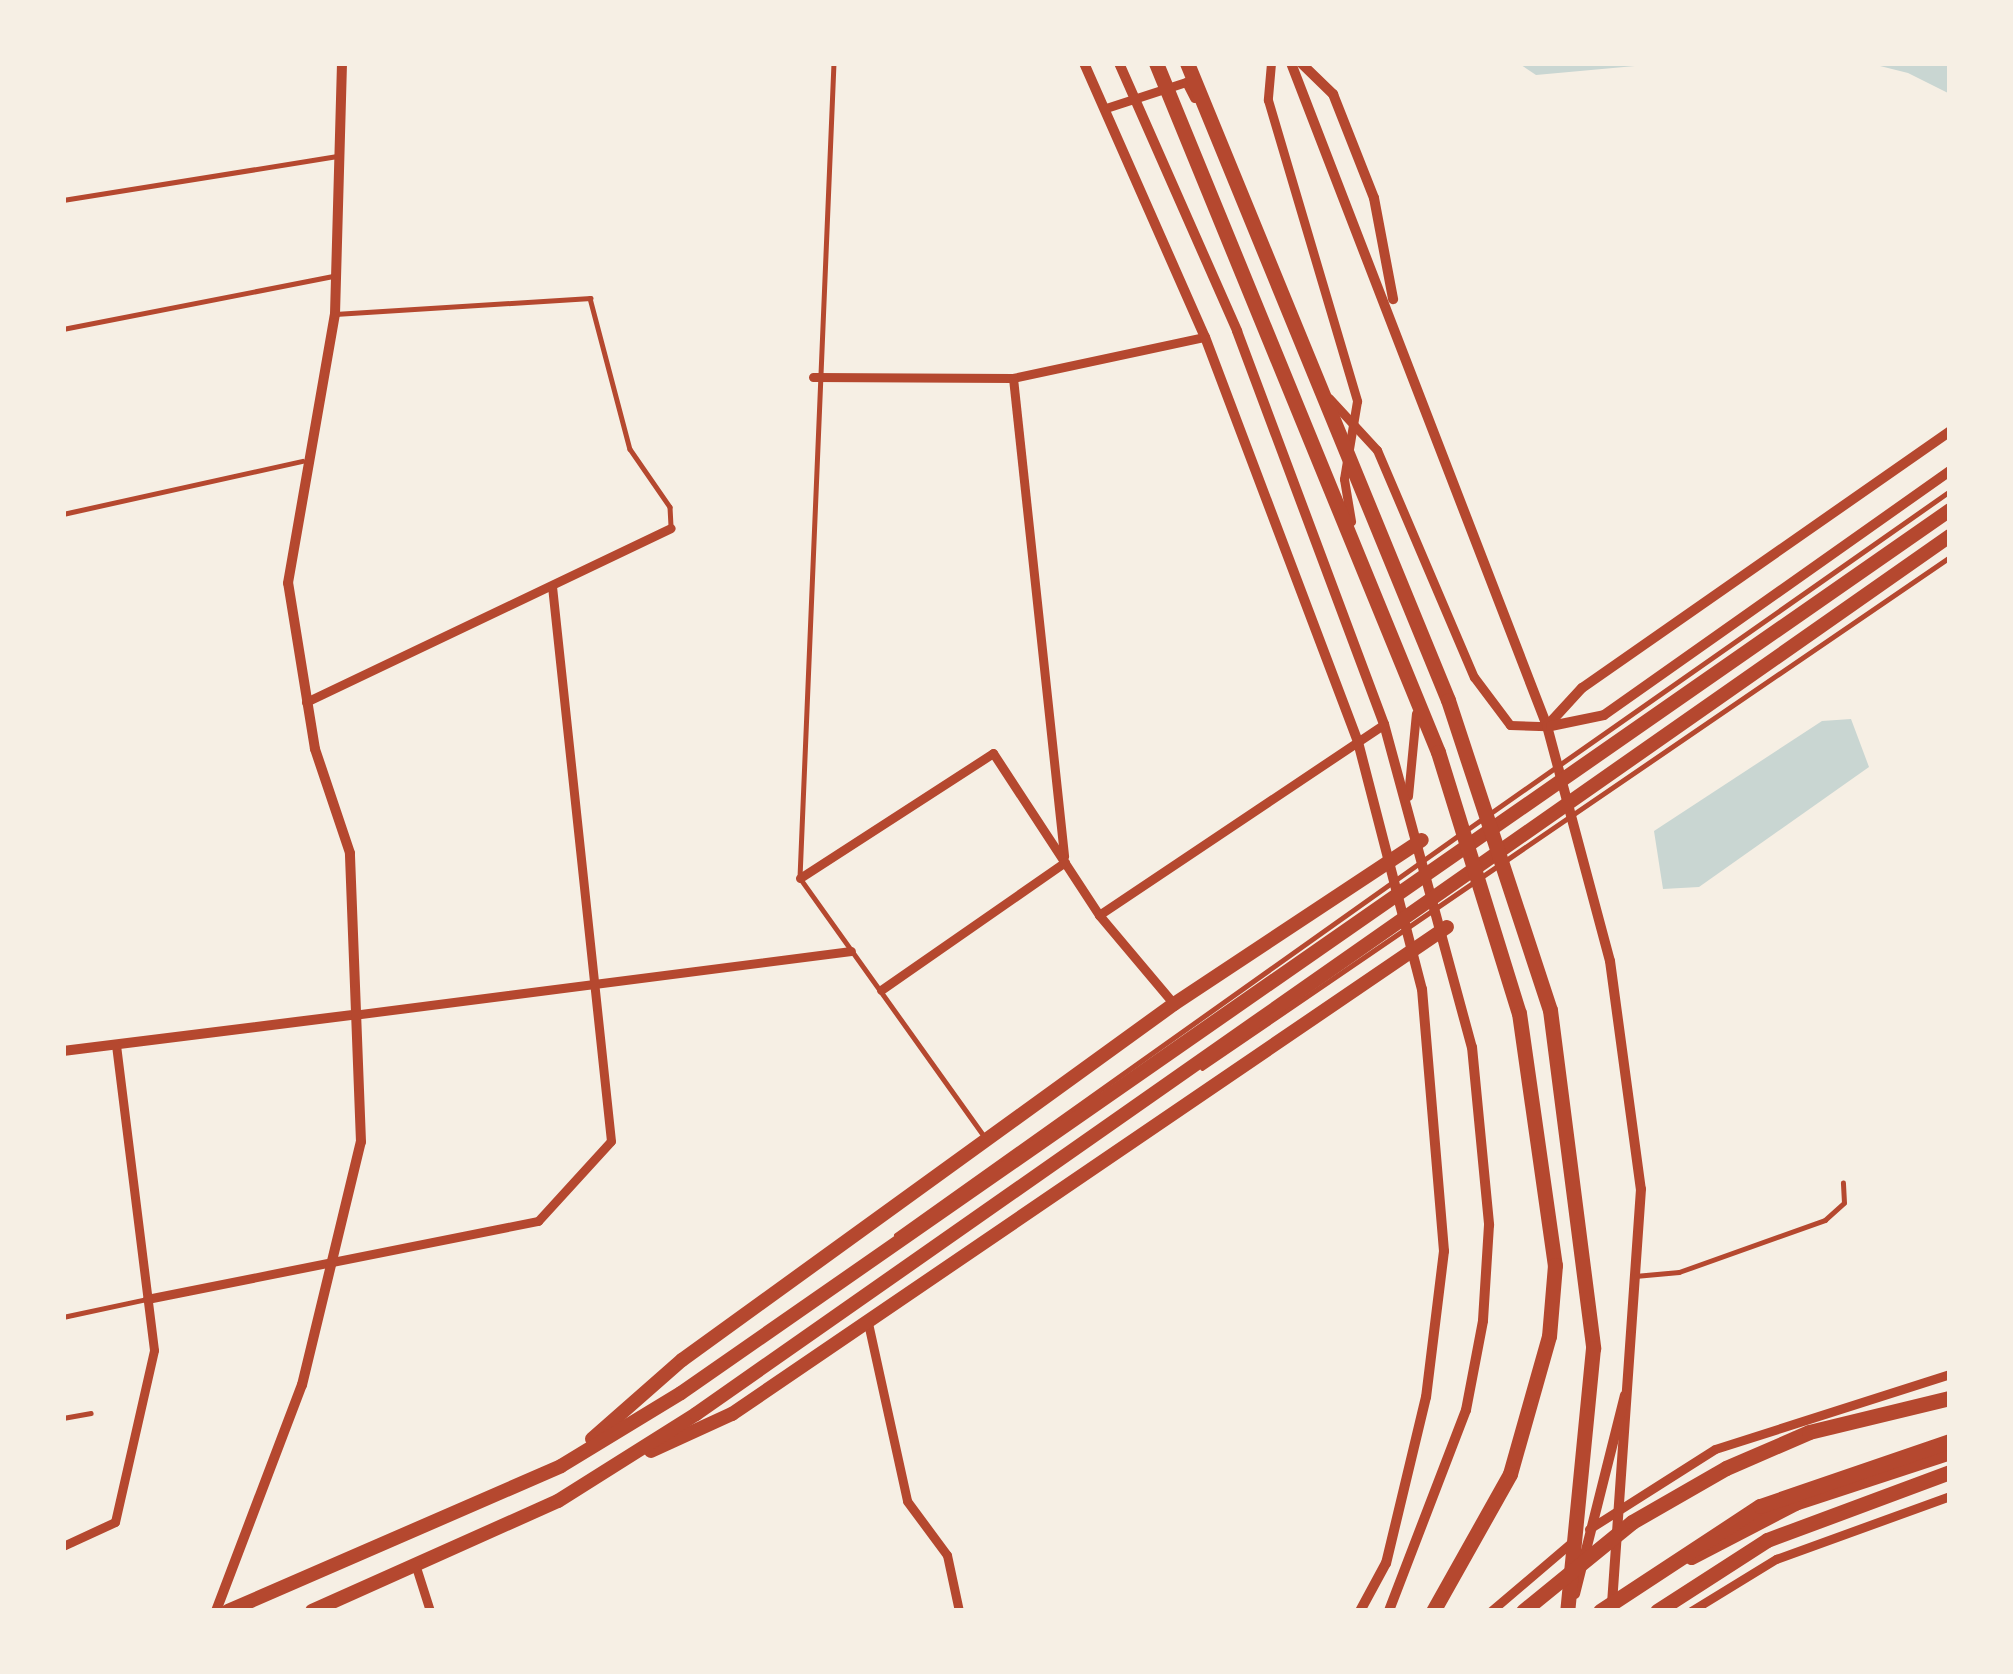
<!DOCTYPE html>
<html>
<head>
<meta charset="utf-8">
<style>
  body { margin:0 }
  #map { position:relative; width:2013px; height:1674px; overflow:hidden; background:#f6efe4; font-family:Signika,sans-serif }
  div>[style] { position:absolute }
  .water>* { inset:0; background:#c9d6d2 }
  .service>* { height:4.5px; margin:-2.25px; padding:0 2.25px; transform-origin:2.25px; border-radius:2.25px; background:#b5482f }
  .minor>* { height:9px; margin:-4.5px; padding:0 4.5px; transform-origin:4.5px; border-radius:4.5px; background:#b5482f }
  .tertiary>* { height:10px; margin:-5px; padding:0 5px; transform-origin:5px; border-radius:5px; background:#b5482f }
  .primary>* { height:14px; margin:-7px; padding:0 7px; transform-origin:7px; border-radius:7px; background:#b5482f }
  .trunk>* { height:15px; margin:-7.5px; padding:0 7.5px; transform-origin:7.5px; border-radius:7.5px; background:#b5482f }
  span { translate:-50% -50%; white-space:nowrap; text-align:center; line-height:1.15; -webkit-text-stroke:12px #f6efe4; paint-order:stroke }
  .frame { position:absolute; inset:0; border:66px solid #f6efe4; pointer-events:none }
</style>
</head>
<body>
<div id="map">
  <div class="water">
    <i style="clip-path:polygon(1518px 63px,1668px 63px,1536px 75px)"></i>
    <i style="clip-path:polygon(1868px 63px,1950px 63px,1950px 94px,1908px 73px)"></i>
    <i style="clip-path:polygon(1851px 719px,1869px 767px,1699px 887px,1663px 889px,1654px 831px,1822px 721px)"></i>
  </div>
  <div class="service">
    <i style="left:834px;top:63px;width:816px;rotate:92.39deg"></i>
    <i style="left:800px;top:878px;width:320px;rotate:54.5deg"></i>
    <i style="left:63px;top:200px;width:279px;rotate:-9.1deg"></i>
    <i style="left:335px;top:314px;width:256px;rotate:-3.6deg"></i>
    <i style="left:590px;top:298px;width:156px;rotate:75.2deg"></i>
    <i style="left:630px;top:449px;width:70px;rotate:55.4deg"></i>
    <i style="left:670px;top:507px;width:21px;rotate:87deg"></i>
    <i style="left:63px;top:329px;width:276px;rotate:-11.1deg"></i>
    <i style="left:63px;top:514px;width:245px;rotate:-12.5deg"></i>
    <i style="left:1468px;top:829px;width:589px;rotate:-35.04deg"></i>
    <i style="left:1202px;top:1068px;width:906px;rotate:-34.34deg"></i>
    <i style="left:896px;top:1235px;width:691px;rotate:-35.39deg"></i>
    <i style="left:1635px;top:1276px;width:44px;rotate:-5.2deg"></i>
    <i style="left:1679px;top:1272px;width:155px;rotate:-19.6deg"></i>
    <i style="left:1825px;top:1220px;width:25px;rotate:-42deg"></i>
    <i style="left:1844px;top:1203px;width:20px;rotate:-93deg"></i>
    <i style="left:63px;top:1317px;width:86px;rotate:-12.1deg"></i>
    <i style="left:63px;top:1418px;width:28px;rotate:-10deg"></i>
  </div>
  <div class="minor">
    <i style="left:1271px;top:63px;width:37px;rotate:95deg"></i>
    <i style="left:1268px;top:100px;width:314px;rotate:73.5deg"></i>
    <i style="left:1357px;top:401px;width:79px;rotate:99.5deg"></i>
    <i style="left:1344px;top:479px;width:43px;rotate:80.5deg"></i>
    <i style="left:1106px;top:108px;width:84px;rotate:-18deg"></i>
    <i style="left:1186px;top:82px;width:18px;rotate:63deg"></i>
    <i style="left:813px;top:377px;width:200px;rotate:0.3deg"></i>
    <i style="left:1013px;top:378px;width:196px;rotate:-12.1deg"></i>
    <i style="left:1013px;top:378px;width:481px;rotate:83.9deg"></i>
    <i style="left:1329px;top:398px;width:71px;rotate:47.3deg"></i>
    <i style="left:1377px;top:450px;width:247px;rotate:66.9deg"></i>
    <i style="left:1474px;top:677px;width:60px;rotate:53.1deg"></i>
    <i style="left:1510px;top:725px;width:37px;rotate:2deg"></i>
    <i style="left:306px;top:702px;width:404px;rotate:-25.5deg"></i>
    <i style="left:1408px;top:796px;width:83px;rotate:-84.5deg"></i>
    <i style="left:800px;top:878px;width:230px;rotate:-32.9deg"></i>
    <i style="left:993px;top:753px;width:194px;rotate:56.8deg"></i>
    <i style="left:1099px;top:915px;width:116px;rotate:49.9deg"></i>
    <i style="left:1099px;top:915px;width:343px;rotate:-33.8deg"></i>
    <i style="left:881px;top:990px;width:224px;rotate:-34.8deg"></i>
    <i style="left:353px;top:1015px;width:502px;rotate:-7.32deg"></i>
    <i style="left:147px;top:1299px;width:399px;rotate:-11.3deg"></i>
    <i style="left:538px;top:1221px;width:108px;rotate:-47.6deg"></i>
    <i style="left:611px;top:1141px;width:558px;rotate:-96.07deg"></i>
    <i style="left:868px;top:1323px;width:182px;rotate:77.6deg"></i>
    <i style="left:907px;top:1501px;width:67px;rotate:53.5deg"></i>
    <i style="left:947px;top:1555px;width:57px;rotate:77.9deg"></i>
    <i style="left:1589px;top:1529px;width:149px;rotate:-32.4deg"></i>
    <i style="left:1715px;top:1449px;width:247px;rotate:-17.7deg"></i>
    <i style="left:63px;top:1546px;width:57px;rotate:-24.8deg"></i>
    <i style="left:115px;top:1522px;width:176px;rotate:-77.2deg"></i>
    <i style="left:154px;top:1350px;width:308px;rotate:-97.1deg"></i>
    <i style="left:416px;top:1567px;width:46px;rotate:72.3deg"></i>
    <i style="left:1491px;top:1611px;width:105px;rotate:-40.4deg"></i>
    <i style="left:1691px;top:1611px;width:100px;rotate:-31.5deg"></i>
    <i style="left:1776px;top:1559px;width:185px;rotate:-19.9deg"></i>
  </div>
  <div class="tertiary">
    <i style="left:1084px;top:63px;width:300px;rotate:66.2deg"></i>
    <i style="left:1205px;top:337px;width:433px;rotate:69.3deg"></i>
    <i style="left:1358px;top:742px;width:255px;rotate:75.5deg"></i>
    <i style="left:1422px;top:989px;width:263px;rotate:85.2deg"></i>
    <i style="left:1444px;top:1251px;width:147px;rotate:97deg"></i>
    <i style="left:1426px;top:1397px;width:171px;rotate:103.5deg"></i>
    <i style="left:1386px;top:1563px;width:55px;rotate:118.4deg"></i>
    <i style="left:1119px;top:63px;width:293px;rotate:66.2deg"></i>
    <i style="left:1237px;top:331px;width:420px;rotate:69.5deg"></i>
    <i style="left:1384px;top:724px;width:335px;rotate:74.8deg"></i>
    <i style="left:1472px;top:1047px;width:179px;rotate:84.5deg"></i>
    <i style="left:1489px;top:1225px;width:96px;rotate:93.6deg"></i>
    <i style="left:1483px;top:1321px;width:91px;rotate:100.8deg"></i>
    <i style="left:1466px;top:1410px;width:215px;rotate:111deg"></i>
    <i style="left:1291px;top:63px;width:711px;rotate:68.89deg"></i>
    <i style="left:1547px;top:726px;width:243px;rotate:75deg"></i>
    <i style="left:1610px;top:961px;width:230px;rotate:82.3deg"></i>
    <i style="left:1641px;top:1189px;width:414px;rotate:94deg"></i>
    <i style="left:1301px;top:63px;width:45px;rotate:44.1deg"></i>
    <i style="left:1333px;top:94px;width:112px;rotate:68.5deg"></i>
    <i style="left:1374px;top:198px;width:103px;rotate:79.3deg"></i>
    <i style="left:1547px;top:726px;width:52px;rotate:-47.4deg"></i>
    <i style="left:1582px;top:688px;width:449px;rotate:-34.9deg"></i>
    <i style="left:1551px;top:726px;width:54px;rotate:-11.7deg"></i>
    <i style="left:1604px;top:715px;width:423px;rotate:-35.2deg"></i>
    <i style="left:63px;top:1051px;width:292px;rotate:-7.1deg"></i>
    <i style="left:1575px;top:1594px;width:205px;rotate:-75.9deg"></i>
    <i style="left:216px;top:1611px;width:242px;rotate:-69.2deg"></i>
    <i style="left:302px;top:1385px;width:250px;rotate:-76.4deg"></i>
    <i style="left:361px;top:1142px;width:289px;rotate:-92.2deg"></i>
    <i style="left:350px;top:853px;width:110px;rotate:-108.6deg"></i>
    <i style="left:315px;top:749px;width:168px;rotate:-99.2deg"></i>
    <i style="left:288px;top:583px;width:273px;rotate:-80.1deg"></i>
    <i style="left:335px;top:314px;width:251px;rotate:-88.4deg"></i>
  </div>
  <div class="primary">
    <i style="left:592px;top:1439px;width:120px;rotate:-41.3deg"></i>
    <i style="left:682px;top:1360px;width:607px;rotate:-35.89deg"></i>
    <i style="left:1174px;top:1004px;width:297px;rotate:-33.5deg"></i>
    <i style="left:651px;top:1451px;width:89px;rotate:-24.6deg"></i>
    <i style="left:732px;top:1414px;width:865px;rotate:-34.26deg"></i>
    <i style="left:228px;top:1611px;width:363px;rotate:-23.5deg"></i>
    <i style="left:561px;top:1466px;width:140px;rotate:-31.3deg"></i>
    <i style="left:681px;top:1393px;width:1546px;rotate:-34.83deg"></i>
    <i style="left:312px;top:1611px;width:269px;rotate:-24.1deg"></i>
    <i style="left:558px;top:1501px;width:163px;rotate:-32.2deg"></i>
    <i style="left:696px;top:1414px;width:1531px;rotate:-35deg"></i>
  </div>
  <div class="trunk">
    <i style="left:1156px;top:63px;width:744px;rotate:67.74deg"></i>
    <i style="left:1438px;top:752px;width:273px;rotate:72.8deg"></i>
    <i style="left:1519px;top:1013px;width:255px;rotate:81.9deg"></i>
    <i style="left:1555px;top:1265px;width:71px;rotate:94.8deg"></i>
    <i style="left:1549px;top:1336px;width:143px;rotate:105.8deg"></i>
    <i style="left:1510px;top:1474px;width:157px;rotate:119.3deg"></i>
    <i style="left:1187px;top:63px;width:688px;rotate:67.72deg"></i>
    <i style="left:1448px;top:700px;width:326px;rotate:71.8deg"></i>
    <i style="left:1550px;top:1010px;width:341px;rotate:82.7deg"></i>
    <i style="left:1593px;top:1348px;width:264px;rotate:95.6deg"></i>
    <i style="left:1691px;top:1557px;width:117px;rotate:-27.4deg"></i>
    <i style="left:1795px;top:1503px;width:163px;rotate:-18.2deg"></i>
    <i style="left:1523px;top:1611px;width:141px;rotate:-39.2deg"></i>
    <i style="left:1632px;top:1522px;width:108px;rotate:-29.9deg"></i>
    <i style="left:1726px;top:1468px;width:90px;rotate:-23.4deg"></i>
    <i style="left:1809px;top:1432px;width:145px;rotate:-13.6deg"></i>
    <i style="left:1600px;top:1611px;width:191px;rotate:-33.3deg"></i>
    <i style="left:1760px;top:1506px;width:201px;rotate:-18.9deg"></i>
    <i style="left:1657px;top:1611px;width:131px;rotate:-32.8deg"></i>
    <i style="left:1767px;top:1540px;width:195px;rotate:-20.4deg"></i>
  </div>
  <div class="frame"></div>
</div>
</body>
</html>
